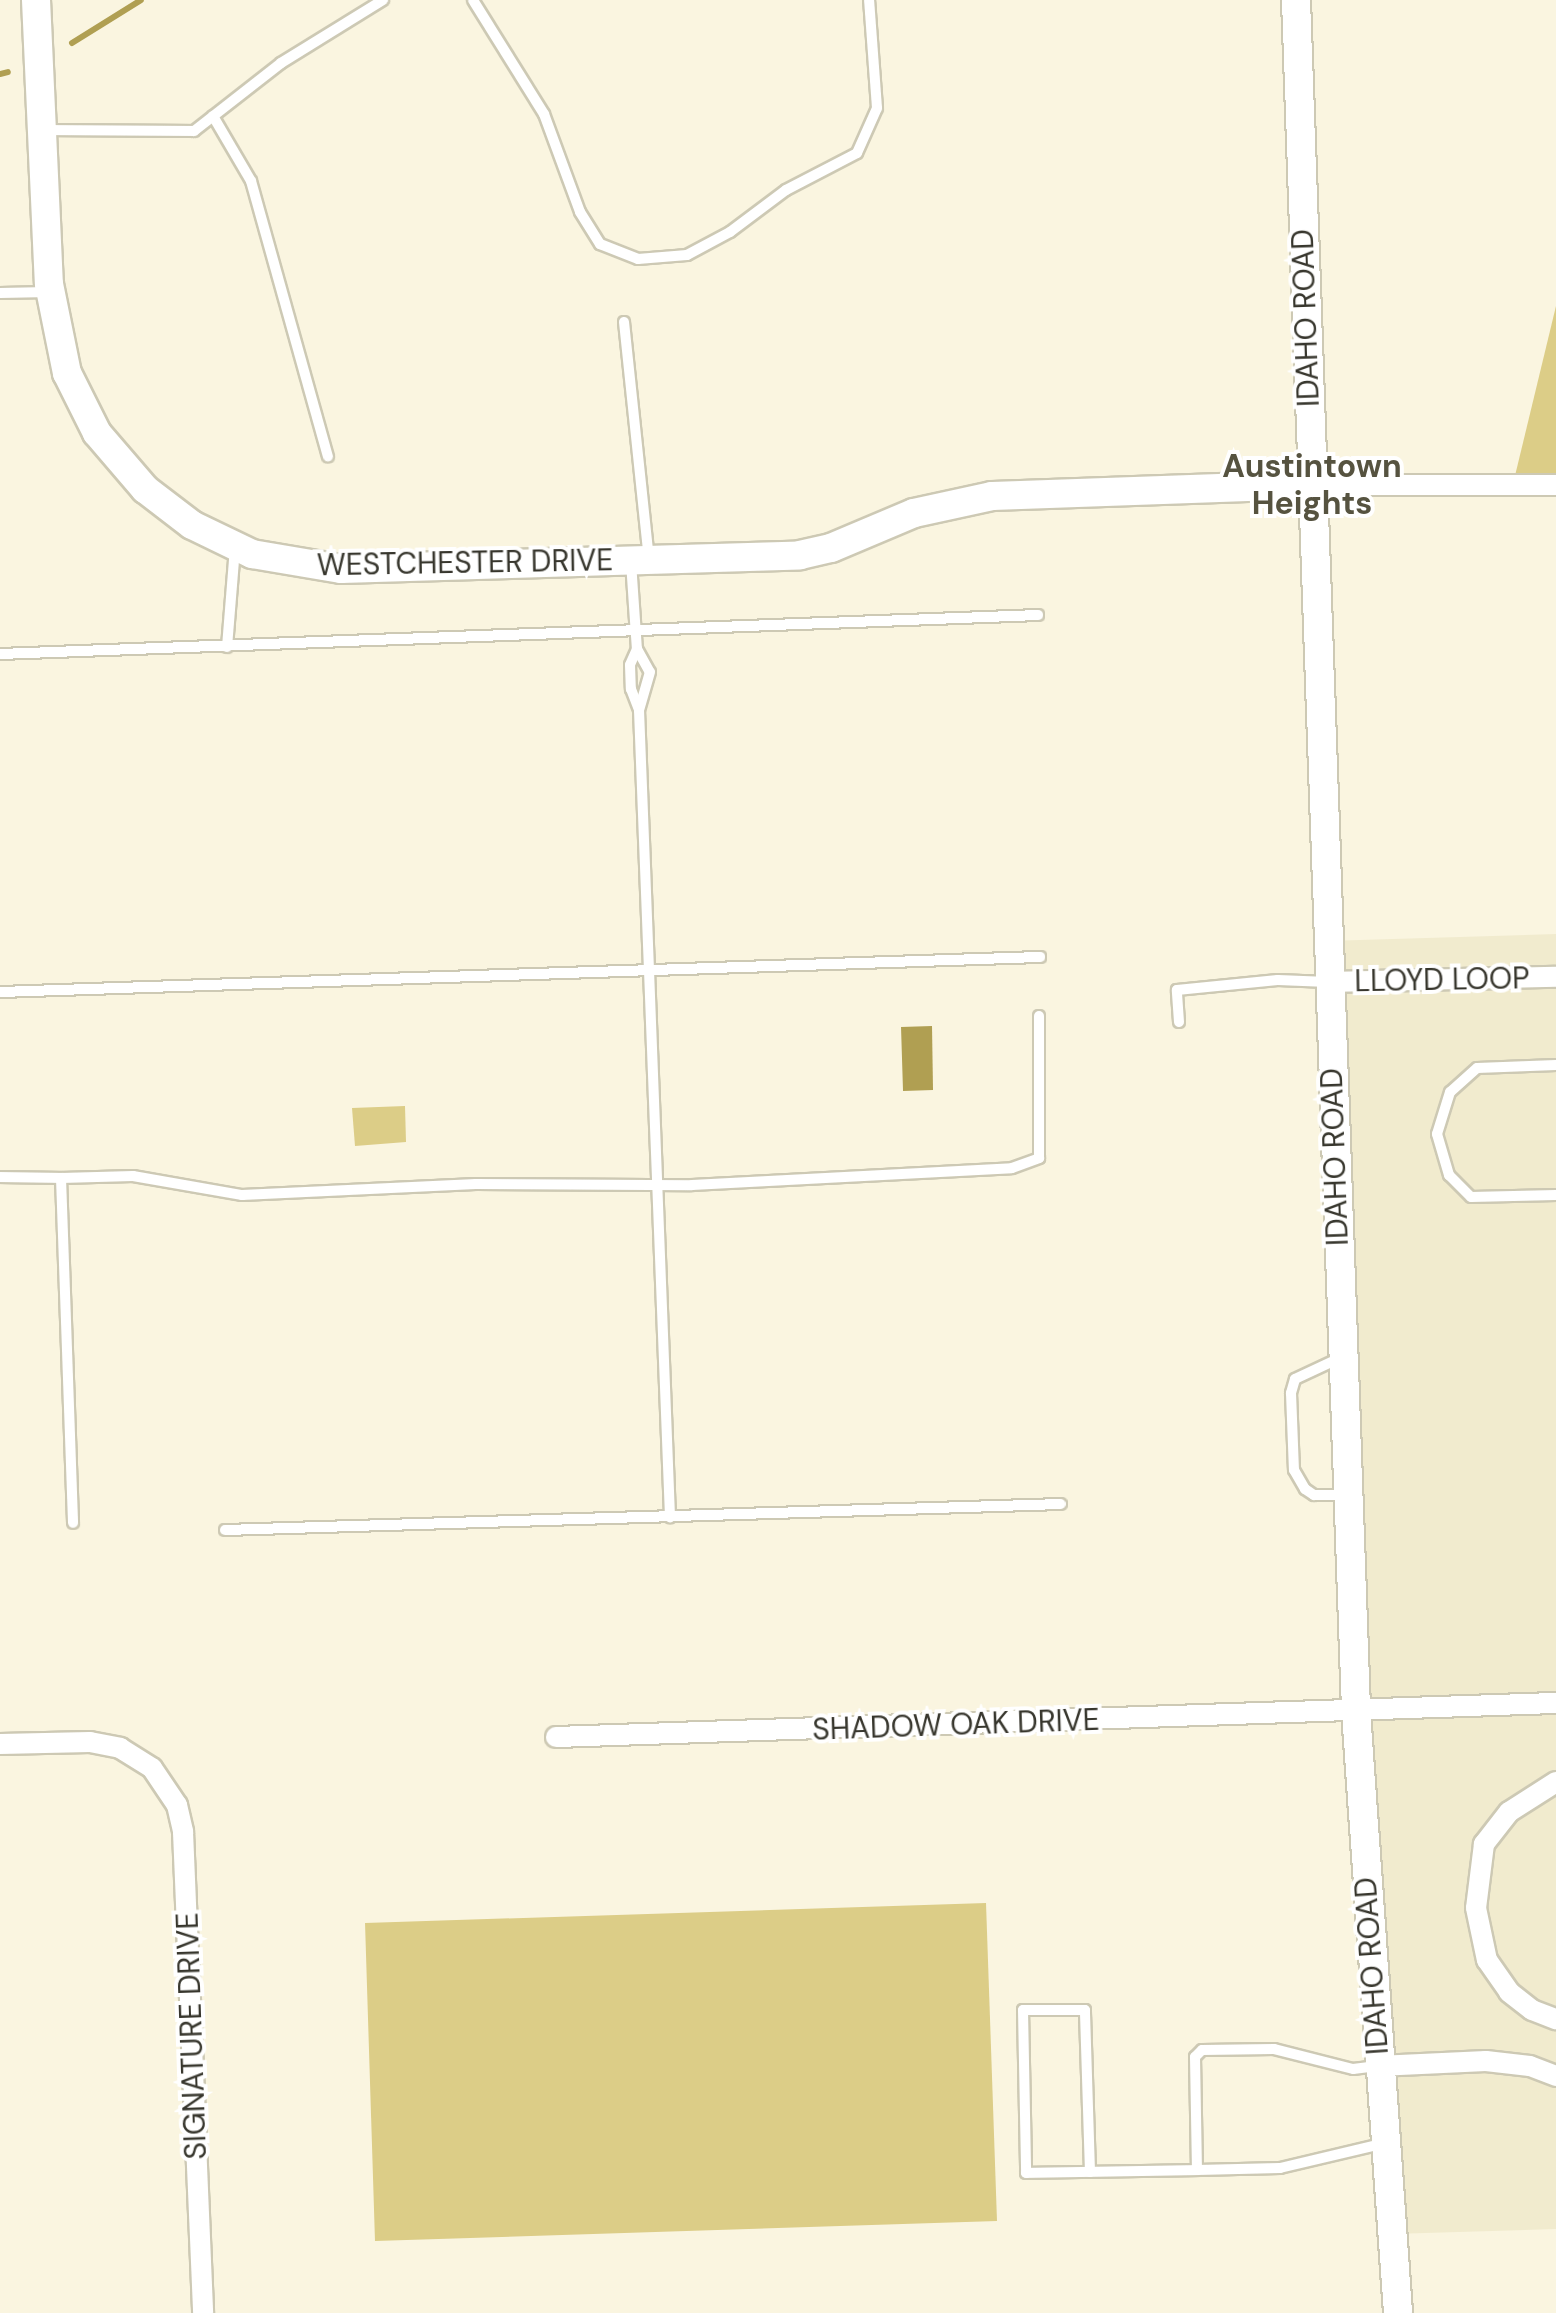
<!DOCTYPE html>
<html>
<head>
<meta charset="utf-8">
<style>
  body { margin:0 }
  #map { position:relative; width:1556px; height:2313px; overflow:hidden; background:#faf5e0; font-family:"DM Sans",sans-serif }
  div>[style] { position:absolute }
  .built>* { inset:0; background:#f1ebce }
  .green>* { inset:0; background:#dccd87 }
  .water>* { inset:0; background:#b09f52 }
  .stream>* { height:6px; margin:-3px; padding:0 3px; transform-origin:3px; border-radius:3px; background:#b09f52 }
  .roads { filter:drop-shadow(2px 0 #cdc9b4) drop-shadow(-2px 0 #cdc9b4) drop-shadow(0 2px #cdc9b4) drop-shadow(0 -2px #cdc9b4) }
  .lane>* { height:10px; margin:-5px; padding:0 5px; transform-origin:5px; border-radius:5px; background:#fff }
  .street>* { height:20px; margin:-10px; padding:0 10px; transform-origin:10px; border-radius:10px; background:#fff }
  .secondary>* { height:28px; margin:-14px; padding:0 14px; transform-origin:14px; border-radius:14px; background:#fff }
  span { translate:-50% -50%; white-space:nowrap; text-align:center; line-height:1.15; -webkit-text-stroke:8px #fff; paint-order:stroke }
  .street-label { font-size:30px; color:#37362d }
  .neighbourhood-label { font-size:32px; color:#565340; font-weight:700 }
</style>
</head>
<body>
<div id="map">
  <div class="built">
    <i style="clip-path:polygon(1556px 934px,1556px 2229px,1392px 2234px,1326px 941px)"></i>
  </div>
  <div class="green">
    <i style="clip-path:polygon(1556px 306px,1556px 485px,1513px 484px)"></i>
    <i style="clip-path:polygon(405px 1106px,406px 1142px,355px 1146px,352px 1108px)"></i>
    <i style="clip-path:polygon(986px 1903px,997px 2221px,375px 2241px,365px 1923px)"></i>
  </div>
  <div class="water">
    <i style="clip-path:polygon(932px 1026px,933px 1090px,903px 1091px,901px 1027px)"></i>
  </div>
  <div class="stream">
    <i style="left:72px;top:43px;width:81px;rotate:-31.9deg"></i>
    <i style="left:0;top:74px;width:8px;rotate:-14deg"></i>
  </div>
  <div class="roads">
    <div class="lane">
      <i style="left:473px;top:0;width:134px;rotate:58.1deg"></i>
      <i style="left:544px;top:114px;width:104px;rotate:69.8deg"></i>
      <i style="left:580px;top:212px;width:38px;rotate:58deg"></i>
      <i style="left:600px;top:244px;width:41px;rotate:21.5deg"></i>
      <i style="left:638px;top:259px;width:49px;rotate:-4.7deg"></i>
      <i style="left:687px;top:255px;width:49px;rotate:-28.1deg"></i>
      <i style="left:730px;top:232px;width:70px;rotate:-36.9deg"></i>
      <i style="left:786px;top:190px;width:80px;rotate:-27.5deg"></i>
      <i style="left:857px;top:153px;width:49px;rotate:-66deg"></i>
      <i style="left:877px;top:108px;width:108px;rotate:-94.2deg"></i>
      <i style="left:213px;top:116px;width:75px;rotate:59.7deg"></i>
      <i style="left:251px;top:181px;width:286px;rotate:74.4deg"></i>
      <i style="left:43px;top:130px;width:151px;rotate:0.4deg"></i>
      <i style="left:194px;top:131px;width:110px;rotate:-38deg"></i>
      <i style="left:281px;top:63px;width:120px;rotate:-31.7deg"></i>
      <i style="left:0;top:293px;width:49px;rotate:-1.2deg"></i>
      <i style="left:624px;top:322px;width:238px;rotate:84deg"></i>
      <i style="left:631px;top:562px;width:87px;rotate:86.1deg"></i>
      <i style="left:637px;top:649px;width:17px;rotate:114deg"></i>
      <i style="left:630px;top:665px;width:24px;rotate:88deg"></i>
      <i style="left:631px;top:689px;width:22px;rotate:69deg"></i>
      <i style="left:639px;top:710px;width:808px;rotate:87.8deg"></i>
      <i style="left:227px;top:647px;width:99px;rotate:-85.4deg"></i>
      <i style="left:637px;top:649px;width:26px;rotate:61deg"></i>
      <i style="left:650px;top:672px;width:40px;rotate:106deg"></i>
      <i style="left:0;top:654px;width:1039px;rotate:-2.15deg"></i>
      <i style="left:0;top:992px;width:1041px;rotate:-1.93deg"></i>
      <i style="left:1179px;top:1022px;width:32px;rotate:-94deg"></i>
      <i style="left:1177px;top:990px;width:101px;rotate:-5.7deg"></i>
      <i style="left:1278px;top:980px;width:50px;rotate:2.3deg"></i>
      <i style="left:1556px;top:1065px;width:79px;rotate:177.8deg"></i>
      <i style="left:1477px;top:1068px;width:36px;rotate:138deg"></i>
      <i style="left:1450px;top:1092px;width:44px;rotate:107.2deg"></i>
      <i style="left:1437px;top:1134px;width:43px;rotate:73.7deg"></i>
      <i style="left:1449px;top:1175px;width:31px;rotate:45deg"></i>
      <i style="left:1471px;top:1197px;width:85px;rotate:-1.3deg"></i>
      <i style="left:0;top:1177px;width:61px;rotate:0.9deg"></i>
      <i style="left:61px;top:1178px;width:345px;rotate:88deg"></i>
      <i style="left:61px;top:1178px;width:72px;rotate:-1.6deg"></i>
      <i style="left:133px;top:1176px;width:111px;rotate:9.9deg"></i>
      <i style="left:242px;top:1195px;width:234px;rotate:-2.7deg"></i>
      <i style="left:476px;top:1184px;width:216px;rotate:0.3deg"></i>
      <i style="left:692px;top:1185px;width:320px;rotate:-3deg"></i>
      <i style="left:1012px;top:1168px;width:29px;rotate:-20deg"></i>
      <i style="left:1039px;top:1158px;width:142px;rotate:-90deg"></i>
      <i style="left:1342px;top:1357px;width:52px;rotate:154.9deg"></i>
      <i style="left:1295px;top:1379px;width:15px;rotate:106deg"></i>
      <i style="left:1291px;top:1393px;width:77px;rotate:87.8deg"></i>
      <i style="left:1294px;top:1470px;width:22px;rotate:60deg"></i>
      <i style="left:1305px;top:1489px;width:11px;rotate:34deg"></i>
      <i style="left:1314px;top:1495px;width:31px"></i>
      <i style="left:225px;top:1530px;width:836px;rotate:-1.78deg"></i>
      <i style="left:1377px;top:2066px;width:24px;rotate:173deg"></i>
      <i style="left:1353px;top:2069px;width:81px;rotate:-165.8deg"></i>
      <i style="left:1274px;top:2049px;width:72px;rotate:179.2deg"></i>
      <i style="left:1202px;top:2050px;width:10px;rotate:135deg"></i>
      <i style="left:1195px;top:2057px;width:113px;rotate:89deg"></i>
      <i style="left:1197px;top:2170px;width:83px;rotate:-1.4deg"></i>
      <i style="left:1280px;top:2168px;width:109px;rotate:-13.3deg"></i>
      <i style="left:1090px;top:2172px;width:162px;rotate:-91.8deg"></i>
      <i style="left:1085px;top:2010px;width:62px;rotate:180deg"></i>
      <i style="left:1023px;top:2010px;width:163px;rotate:88.9deg"></i>
      <i style="left:1026px;top:2173px;width:171px;rotate:-1deg"></i>
    </div>
    <div class="street">
      <i style="left:1312px;top:485px;width:244px"></i>
      <i style="left:1328px;top:982px;width:228px;rotate:-1.3deg"></i>
      <i style="left:556px;top:1737px;width:1001px;rotate:-1.95deg"></i>
      <i style="left:0;top:1744px;width:90px;rotate:-1.3deg"></i>
      <i style="left:90px;top:1742px;width:31px;rotate:11deg"></i>
      <i style="left:120px;top:1748px;width:38px;rotate:32deg"></i>
      <i style="left:152px;top:1768px;width:45px;rotate:56deg"></i>
      <i style="left:177px;top:1805px;width:28px;rotate:77deg"></i>
      <i style="left:183px;top:1832px;width:481px;rotate:87.6deg"></i>
      <i style="left:1556px;top:1782px;width:56px;rotate:147.4deg"></i>
      <i style="left:1509px;top:1812px;width:41px;rotate:128deg"></i>
      <i style="left:1484px;top:1844px;width:64px;rotate:97.1deg"></i>
      <i style="left:1476px;top:1908px;width:53px;rotate:78.1deg"></i>
      <i style="left:1487px;top:1960px;width:39px;rotate:55deg"></i>
      <i style="left:1509px;top:1992px;width:29px;rotate:38deg"></i>
      <i style="left:1532px;top:2010px;width:26px;rotate:21deg"></i>
      <i style="left:1378px;top:2066px;width:108px;rotate:-2.7deg"></i>
      <i style="left:1486px;top:2061px;width:44px;rotate:6.5deg"></i>
      <i style="left:1530px;top:2066px;width:28px;rotate:21deg"></i>
    </div>
    <div class="secondary">
      <i style="left:36px;top:0;width:284px;rotate:87.4deg"></i>
      <i style="left:49px;top:284px;width:91px;rotate:78.6deg"></i>
      <i style="left:67px;top:373px;width:67px;rotate:63.4deg"></i>
      <i style="left:97px;top:433px;width:74px;rotate:49.4deg"></i>
      <i style="left:145px;top:489px;width:59px;rotate:37.5deg"></i>
      <i style="left:192px;top:525px;width:67px;rotate:25.8deg"></i>
      <i style="left:252px;top:554px;width:90px;rotate:9.6deg"></i>
      <i style="left:341px;top:569px;width:459px;rotate:-1.7deg"></i>
      <i style="left:800px;top:555px;width:32px;rotate:-13deg"></i>
      <i style="left:831px;top:548px;width:90px;rotate:-22.9deg"></i>
      <i style="left:914px;top:513px;width:80px;rotate:-12.3deg"></i>
      <i style="left:992px;top:496px;width:320px;rotate:-2deg"></i>
      <i style="left:1296px;top:0;width:1713px;rotate:87.99deg"></i>
      <i style="left:1356px;top:1712px;width:602px;rotate:86deg"></i>
    </div>
  </div>
  <div class="street-label">
    <span style="left:1306px;top:318px;rotate:-92deg">IDAHO ROAD</span>
    <span style="left:465px;top:563px;rotate:-1deg">WESTCHESTER DRIVE</span>
    <span style="left:1442px;top:980px;rotate:-1deg">LLOYD LOOP</span>
    <span style="left:1335px;top:1157px;rotate:-92deg">IDAHO ROAD</span>
    <span style="left:956px;top:1725px;rotate:-2deg">SHADOW OAK DRIVE</span>
    <span style="left:1372px;top:1966px;rotate:-94deg">IDAHO ROAD</span>
    <span style="left:192px;top:2036px;rotate:-92deg">SIGNATURE DRIVE</span>
  </div>
  <div class="neighbourhood-label">
    <span style="left:1312px;top:485px">Austintown<br>Heights</span>
  </div>
</div>
</body>
</html>
